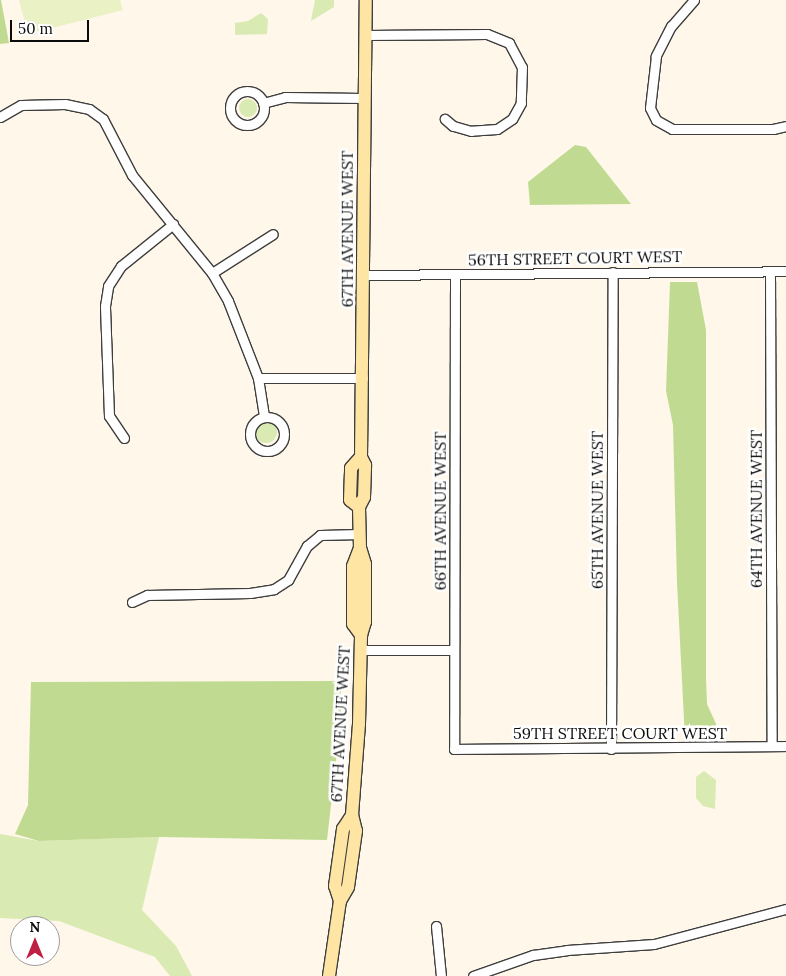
<!DOCTYPE html>
<html>
<head>
<meta charset="utf-8">
<style>
  body { margin:0 }
  #map { position:relative; width:786px; height:976px; overflow:hidden; background:#fff7e9; font-family:Lora,serif }
  div>[style] { position:absolute }
  .green>* { inset:0; background:#d9eab2 }
  .round { border-radius:50% }
  .forest>* { inset:0; background:#c0db91 }
  .pitch>* { inset:0; background:#eaf1c4 }
  .roads { filter:drop-shadow(1px 0 #3e3e3e) drop-shadow(-1px 0 #3e3e3e) drop-shadow(0 1px #3e3e3e) drop-shadow(0 -1px #3e3e3e) }
  .street>* { height:9px; margin:-4.5px; padding:0 4.5px; transform-origin:4.5px; border-radius:4.5px; background:#fff }
  .street>.ring { margin:-4.5px; padding:0; box-sizing:content-box; background:none; border:9px solid #fff; border-radius:50% }
  .secondary>* { height:12px; margin:-6px; padding:0 6px; transform-origin:6px; border-radius:6px; background:#ffe5a4 }
  span { translate:-50% -50%; white-space:nowrap; text-align:center; line-height:1.15; -webkit-text-stroke:5px #fff; paint-order:stroke }
  .street-label { font-size:16px; color:#0b0b0b }
  .north { position:absolute; left:10px; top:916px; width:50px; height:50px; box-sizing:border-box; background:#fff; border:1px solid #9d9d9d; border-radius:50%; rotate:0deg; font-size:14px; font-weight:700; line-height:20px; text-align:center; color:#0b0b0b }
  .north::after { content:''; display:block; margin:auto; width:18px; height:22px; background:#bf1f43; clip-path:polygon(50% 0,100% 100%,50% 72%,0 100%) }
  .scale { position:absolute; left:10px; top:20px; width:79px; height:22px; box-sizing:border-box; border:2px solid #0b0b0b; border-top:0; padding-left:6px; font-size:15px; line-height:18px; white-space:nowrap; color:#0b0b0b; -webkit-text-stroke:4px #fff; paint-order:stroke }
</style>
</head>
<body>
<div id="map">
  <div class="green">
    <i style="clip-path:polygon(315px 0,334px 0,334px 7px,311px 21px)"></i>
    <i style="clip-path:polygon(261px 13px,268px 19px,267px 34px,235px 35px,235px 23px,248px 21px)"></i>
    <i class="round" style="left:239px;top:99px;width:18px;height:18px"></i>
    <i class="round" style="left:255px;top:421px;width:22px;height:22px"></i>
    <i style="clip-path:polygon(704px 771px,716px 780px,715px 809px,703px 806px,696px 798px,696px 777px)"></i>
    <i style="clip-path:polygon(0 834px,39px 841px,159px 837px,142px 910px,176px 946px,192px 976px,170px 976px,155px 957px,59px 921px,0 918px)"></i>
  </div>
  <div class="forest">
    <i style="clip-path:polygon(0 0,1px 0,9px 43px,0 44px)"></i>
    <i style="clip-path:polygon(575px 145px,586px 147px,631px 204px,530px 205px,528px 182px)"></i>
    <i style="clip-path:polygon(670px 282px,697px 282px,706px 330px,706px 678px,707px 704px,717px 726px,715px 739px,685px 739px,677px 583px,673px 425px,666px 391px)"></i>
    <i style="clip-path:polygon(341px 681px,341px 717px,327px 840px,159px 837px,39px 841px,15px 834px,28px 805px,31px 682px)"></i>
  </div>
  <div class="pitch">
    <i style="clip-path:polygon(19px 0,120px 0,123px 10px,28px 34px)"></i>
  </div>
  <div class="roads">
    <div class="street">
      <i style="left:694px;top:0;width:35px;rotate:131deg"></i>
      <i style="left:671px;top:26px;width:34px;rotate:117deg"></i>
      <i style="left:656px;top:56px;width:52px;rotate:96.6deg"></i>
      <i style="left:650px;top:108px;width:13px;rotate:63deg"></i>
      <i style="left:656px;top:120px;width:18px;rotate:29deg"></i>
      <i style="left:672px;top:129px;width:101px"></i>
      <i style="left:773px;top:129px;width:13px;rotate:-13deg"></i>
      <i style="left:366px;top:35px;width:121px;rotate:-0.5deg"></i>
      <i style="left:487px;top:34px;width:24px;rotate:22deg"></i>
      <i style="left:509px;top:43px;width:27px;rotate:62deg"></i>
      <i style="left:522px;top:67px;width:36px;rotate:92deg"></i>
      <i style="left:521px;top:103px;width:18px;rotate:119deg"></i>
      <i style="left:512px;top:119px;width:18px;rotate:146deg"></i>
      <i style="left:497px;top:129px;width:26px;rotate:176deg"></i>
      <i style="left:471px;top:131px;width:19px;rotate:-164deg"></i>
      <i style="left:453px;top:126px;width:11px;rotate:-139deg"></i>
      <i class="ring" style="left:230px;top:91px;width:25px;height:25px"></i>
      <i style="left:263px;top:103px;width:23px;rotate:-15deg"></i>
      <i style="left:285px;top:97px;width:78px;rotate:0.7deg"></i>
      <i style="left:0;top:117px;width:24px;rotate:-30deg"></i>
      <i style="left:21px;top:105px;width:44px;rotate:-1.3deg"></i>
      <i style="left:65px;top:104px;width:25px;rotate:12deg"></i>
      <i style="left:89px;top:109px;width:17px;rotate:36deg"></i>
      <i style="left:103px;top:119px;width:63px;rotate:62.6deg"></i>
      <i style="left:132px;top:175px;width:127px;rotate:50.8deg"></i>
      <i style="left:212px;top:273px;width:32px;rotate:60deg"></i>
      <i style="left:228px;top:301px;width:83px;rotate:68.7deg"></i>
      <i style="left:258px;top:378px;width:39px;rotate:81deg"></i>
      <i style="left:770px;top:271px;width:475px;rotate:89.8deg"></i>
      <i style="left:212px;top:273px;width:72px;rotate:-32.6deg"></i>
      <i style="left:455px;top:274px;width:475px;rotate:90.1deg"></i>
      <i style="left:454px;top:749px;width:332px;rotate:-0.5deg"></i>
      <i style="left:363px;top:275px;width:423px;rotate:-0.5deg"></i>
      <i style="left:258px;top:378px;width:105px"></i>
      <i class="ring" style="left:250px;top:417px;width:25px;height:25px"></i>
      <i style="left:124px;top:438px;width:27px;rotate:-124deg"></i>
      <i style="left:109px;top:416px;width:110px;rotate:-92.1deg"></i>
      <i style="left:105px;top:306px;width:20px;rotate:-81deg"></i>
      <i style="left:108px;top:286px;width:24px;rotate:-57deg"></i>
      <i style="left:121px;top:266px;width:67px;rotate:-38.9deg"></i>
      <i style="left:132px;top:602px;width:17px;rotate:-25deg"></i>
      <i style="left:147px;top:595px;width:103px;rotate:-1.1deg"></i>
      <i style="left:250px;top:593px;width:24px;rotate:-9deg"></i>
      <i style="left:274px;top:589px;width:17px;rotate:-33deg"></i>
      <i style="left:288px;top:580px;width:39px;rotate:-61deg"></i>
      <i style="left:307px;top:546px;width:17px;rotate:-40deg"></i>
      <i style="left:320px;top:535px;width:40px;rotate:-1.4deg"></i>
      <i style="left:360px;top:650px;width:94px"></i>
      <i style="left:611px;top:749px;width:477px;rotate:-89.8deg"></i>
      <i style="left:436px;top:926px;width:50px;rotate:84.3deg"></i>
      <i style="left:473px;top:976px;width:64px;rotate:-19.3deg"></i>
      <i style="left:533px;top:955px;width:34px;rotate:-8deg"></i>
      <i style="left:567px;top:950px;width:87px;rotate:-3.9deg"></i>
      <i style="left:654px;top:944px;width:137px;rotate:-14.9deg"></i>
    </div>
    <div class="secondary">
      <i style="left:359px;top:507px;width:11px;rotate:-142deg"></i>
      <i style="left:350px;top:500px;width:32px;rotate:-88deg"></i>
      <i style="left:351px;top:468px;width:15px;rotate:-48deg"></i>
      <i style="left:360px;top:548px;width:19px;rotate:111deg"></i>
      <i style="left:353px;top:566px;width:58px;rotate:90deg"></i>
      <i style="left:353px;top:624px;width:14px;rotate:54deg"></i>
      <i style="left:340px;top:901px;width:16px;rotate:-108deg"></i>
      <i style="left:335px;top:886px;width:58px;rotate:-82deg"></i>
      <i style="left:343px;top:829px;width:17px;rotate:-57deg"></i>
      <i style="left:329px;top:976px;width:76px;rotate:-81.7deg"></i>
      <i style="left:340px;top:901px;width:16px;rotate:-60deg"></i>
      <i style="left:348px;top:887px;width:57px;rotate:-81.9deg"></i>
      <i style="left:356px;top:831px;width:16px;rotate:-104deg"></i>
      <i style="left:352px;top:815px;width:91px;rotate:-85.6deg"></i>
      <i style="left:359px;top:724px;width:89px;rotate:-88.7deg"></i>
      <i style="left:361px;top:635px;width:14px;rotate:-73deg"></i>
      <i style="left:365px;top:622px;width:58px;rotate:-90deg"></i>
      <i style="left:365px;top:564px;width:17px;rotate:-107deg"></i>
      <i style="left:360px;top:548px;width:41px;rotate:-91.4deg"></i>
      <i style="left:359px;top:507px;width:11px;rotate:-63deg"></i>
      <i style="left:364px;top:497px;width:32px;rotate:-88deg"></i>
      <i style="left:365px;top:465px;width:9px;rotate:-117deg"></i>
      <i style="left:361px;top:457px;width:457px;rotate:-89.4deg"></i>
    </div>
  </div>
  <div class="street-label">
    <span style="left:347px;top:229px;rotate:-90deg">67TH AVENUE WEST</span>
    <span style="left:575px;top:258px;rotate:-1deg">56TH STREET COURT WEST</span>
    <span style="left:756px;top:509px;rotate:-90deg">64TH AVENUE WEST</span>
    <span style="left:597px;top:510px;rotate:-90deg">65TH AVENUE WEST</span>
    <span style="left:440px;top:511px;rotate:-90deg">66TH AVENUE WEST</span>
    <span style="left:340px;top:724px;rotate:-87deg">67TH AVENUE WEST</span>
    <span style="left:620px;top:733px">59TH STREET COURT WEST</span>
  </div>
  <div class="north">N</div>
  <div class="scale">50 m</div>
</div>
</body>
</html>
